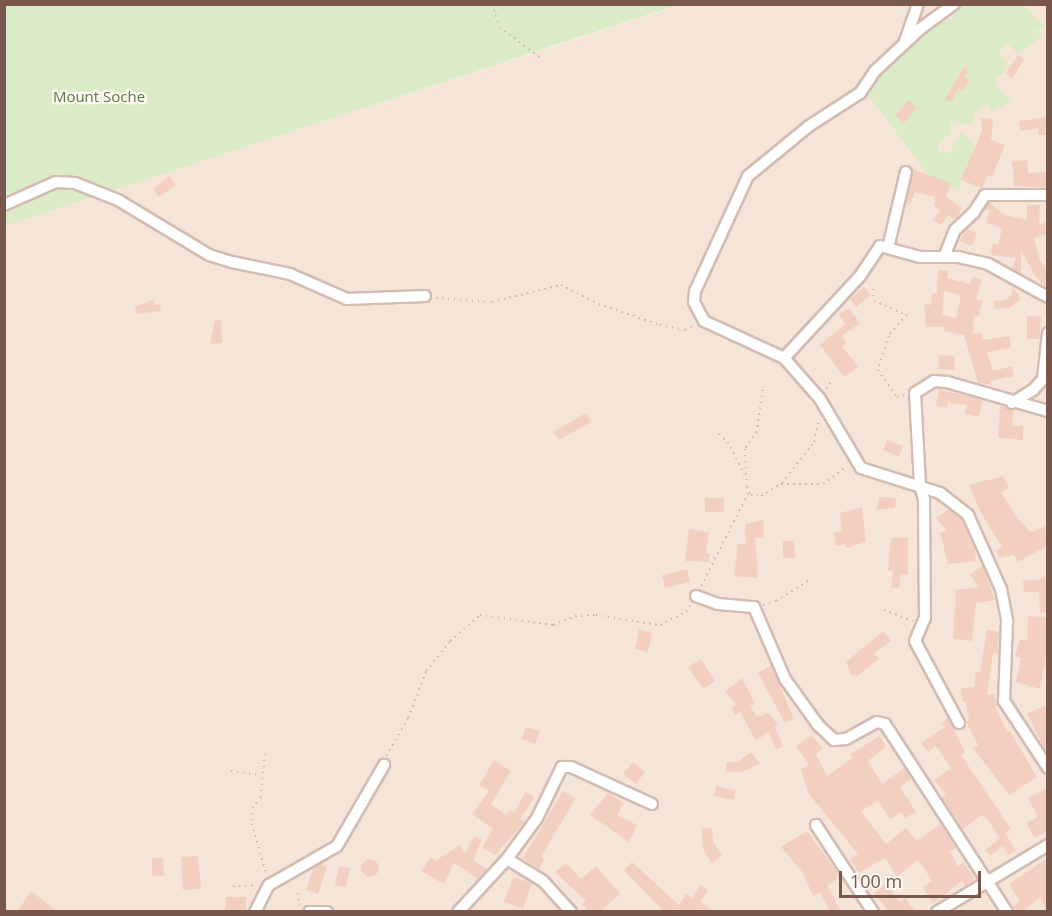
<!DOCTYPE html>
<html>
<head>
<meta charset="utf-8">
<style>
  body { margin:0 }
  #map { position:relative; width:1052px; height:916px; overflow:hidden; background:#fdf4eb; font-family:"Open Sans",sans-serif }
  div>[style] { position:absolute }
  .residential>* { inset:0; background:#f5e5d9 }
  .green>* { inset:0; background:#dbebc8 }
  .building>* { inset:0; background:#f3cfc2 }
  .round { border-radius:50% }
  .path>* { height:1.5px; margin-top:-0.75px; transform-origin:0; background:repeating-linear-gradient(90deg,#d8b2a4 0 1.5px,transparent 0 6px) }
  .roads { filter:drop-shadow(2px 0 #d3bcb2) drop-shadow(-2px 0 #d3bcb2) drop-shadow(0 2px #d3bcb2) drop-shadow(0 -2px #d3bcb2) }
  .minor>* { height:10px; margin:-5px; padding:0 5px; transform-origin:5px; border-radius:5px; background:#fff }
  span { translate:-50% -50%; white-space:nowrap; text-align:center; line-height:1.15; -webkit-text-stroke:4.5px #fff8f2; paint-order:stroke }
  .park-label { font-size:15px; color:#587941 }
  .frame { position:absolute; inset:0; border:6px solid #79574d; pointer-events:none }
  .scale { position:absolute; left:839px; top:871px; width:142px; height:27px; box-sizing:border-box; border:3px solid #79574d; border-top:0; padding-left:8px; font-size:18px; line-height:21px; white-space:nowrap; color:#79574d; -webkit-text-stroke:4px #fff8f2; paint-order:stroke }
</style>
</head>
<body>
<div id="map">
  <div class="residential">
    <i style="clip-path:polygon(680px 5px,1047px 5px,1047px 911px,5px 911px,4px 226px)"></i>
  </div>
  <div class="green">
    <i style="clip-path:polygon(5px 5px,678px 5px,5px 226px)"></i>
    <i style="clip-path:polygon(961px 5px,1023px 5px,1046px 28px,1035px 31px,1044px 35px,1018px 54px,1006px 42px,999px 52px,1007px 62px,1004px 73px,996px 77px,996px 85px,1011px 102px,991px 112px,989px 105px,980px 106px,980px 112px,973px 111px,974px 122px,964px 125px,951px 119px,951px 134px,941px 140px,937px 150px,948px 154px,962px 132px,976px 147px,961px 180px,960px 192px,949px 187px,944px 196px,860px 84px,908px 38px,952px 18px)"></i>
  </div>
  <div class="building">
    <i style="clip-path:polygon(1018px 55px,1024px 59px,1012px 79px,1006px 73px)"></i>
    <i style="clip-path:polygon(964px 67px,968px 69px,964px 77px,970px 81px,963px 91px,959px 88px,951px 102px,945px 99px)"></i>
    <i style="clip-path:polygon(909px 100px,917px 108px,904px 123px,895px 115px)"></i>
    <i style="clip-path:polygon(1047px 117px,1047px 135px,1038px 135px,1038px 128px,1020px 131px,1019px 121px)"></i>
    <i style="clip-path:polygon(981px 118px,993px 119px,991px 140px,1005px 145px,992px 177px,988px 175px,982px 188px,961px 180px,982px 131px)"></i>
    <i style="clip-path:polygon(1027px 160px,1028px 173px,1047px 172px,1047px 188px,1014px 186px,1012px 161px)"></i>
    <i style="clip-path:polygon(912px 169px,951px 183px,946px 197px,962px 208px,955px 220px,948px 215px,941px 225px,933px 220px,940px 210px,934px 206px,935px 197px,915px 192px,910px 205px,906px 203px)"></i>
    <i style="clip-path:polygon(169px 176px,176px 185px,159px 197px,153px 189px)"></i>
    <i style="clip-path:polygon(989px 202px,1004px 215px,1027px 220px,1027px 205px,1040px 205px,1039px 225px,1047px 222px,1047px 234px,1034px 238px,1040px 261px,1047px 268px,1047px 288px,1035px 276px,1021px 250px,1021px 274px,1012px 269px,1016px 258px,991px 255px,992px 244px,998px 245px,1002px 228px,986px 223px,990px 210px,985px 209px)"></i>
    <i style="clip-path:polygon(967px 229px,977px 233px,972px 246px,959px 241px)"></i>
    <i style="clip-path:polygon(evenodd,938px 270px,948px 271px,947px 278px,970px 284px,973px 276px,982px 280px,976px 299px,983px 301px,978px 317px,974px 316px,973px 334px,982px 333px,983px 340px,1009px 336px,1011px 348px,987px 352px,993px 371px,1012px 366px,1014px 376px,991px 381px,991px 385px,978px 383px,964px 335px,944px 331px,945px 327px,926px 327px,924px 304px,931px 305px,932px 293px,937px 294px,938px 270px,944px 291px,961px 295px,956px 318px,942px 315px,944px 291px)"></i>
    <i style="clip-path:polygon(1012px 286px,1021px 299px,1009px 308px,995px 309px,994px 301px,1006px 300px,1012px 294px)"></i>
    <i style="clip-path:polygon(864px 287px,871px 295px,856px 307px,850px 299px)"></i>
    <i style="clip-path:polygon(154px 299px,154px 305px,160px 304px,161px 311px,136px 314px,135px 307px)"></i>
    <i style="clip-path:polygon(849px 308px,860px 323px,842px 336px,847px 343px,842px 346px,858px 367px,844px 377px,820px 345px,845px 324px,839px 314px)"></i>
    <i style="clip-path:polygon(1027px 316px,1041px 316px,1040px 339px,1027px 339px)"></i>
    <i style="clip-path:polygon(215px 320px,221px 320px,222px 343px,210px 344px)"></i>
    <i style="clip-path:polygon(939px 355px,955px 356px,954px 370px,938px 369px)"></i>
    <i style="clip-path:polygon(939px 389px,983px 400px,979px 417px,965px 414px,967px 405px,948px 403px,947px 408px,936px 406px)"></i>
    <i style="clip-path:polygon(1000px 406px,1014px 410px,1012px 426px,1023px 426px,1023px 440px,998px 438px)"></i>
    <i style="clip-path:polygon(586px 413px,591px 422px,559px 440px,553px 432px)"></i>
    <i style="clip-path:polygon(887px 440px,903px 446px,899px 457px,883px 450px)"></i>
    <i style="clip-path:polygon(1003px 476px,1009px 488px,1001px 492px,1018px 519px,1031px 532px,1047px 526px,1047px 546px,1018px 562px,1014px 555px,1000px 558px,996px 551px,1002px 547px,980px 511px,969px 485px)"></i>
    <i style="clip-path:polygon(879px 497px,896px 498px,895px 508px,877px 510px)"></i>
    <i style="clip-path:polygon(705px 498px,724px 498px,724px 512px,705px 512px)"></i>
    <i style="clip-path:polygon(862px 507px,866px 542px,846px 548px,846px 544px,836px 546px,834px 532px,842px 531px,840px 513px)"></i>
    <i style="clip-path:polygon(948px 509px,962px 520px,975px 550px,976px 561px,948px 564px,940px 532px,947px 531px,936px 518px)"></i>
    <i style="clip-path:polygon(763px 520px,764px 538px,755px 538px,758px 578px,734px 576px,738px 544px,746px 544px,745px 524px)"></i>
    <i style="clip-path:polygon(689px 529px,709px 532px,706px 553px,710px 553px,709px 562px,685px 561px)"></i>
    <i style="clip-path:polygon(908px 537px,908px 575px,901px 575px,899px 588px,891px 588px,893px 571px,888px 571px,891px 538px)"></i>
    <i style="clip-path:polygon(783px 541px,794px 541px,795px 558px,783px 558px)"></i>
    <i style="clip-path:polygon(983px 566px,995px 600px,976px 603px,972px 641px,953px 639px,956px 590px,978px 587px,970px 574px)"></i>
    <i style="clip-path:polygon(687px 569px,690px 582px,665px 588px,662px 575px)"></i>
    <i style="clip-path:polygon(1047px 575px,1047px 612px,1040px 613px,1039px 592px,1024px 592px,1023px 580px,1039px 580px)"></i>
    <i style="clip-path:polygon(1028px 616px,1046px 617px,1047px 652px,1040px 689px,1016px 682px,1021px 658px,1015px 656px,1020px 639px,1027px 641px)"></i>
    <i style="clip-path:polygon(639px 629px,652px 633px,648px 652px,635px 649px)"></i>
    <i style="clip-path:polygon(987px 630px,999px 632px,998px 654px,993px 653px,987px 695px,994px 694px,998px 705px,995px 706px,1007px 732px,1010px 731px,1037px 777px,1009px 795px,973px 748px,978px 745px,966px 722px,969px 719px,965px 701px,962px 701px,961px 688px,974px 687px,976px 672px,980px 673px)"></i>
    <i style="clip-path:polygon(883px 631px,891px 641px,874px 653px,879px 659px,857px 676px,851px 675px,846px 662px)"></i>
    <i style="clip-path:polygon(701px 659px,715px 681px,703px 689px,688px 667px)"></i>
    <i style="clip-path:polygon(771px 665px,794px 719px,785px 723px,758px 673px)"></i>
    <i style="clip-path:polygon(742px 678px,755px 703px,750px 706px,757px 717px,769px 713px,778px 725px,775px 727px,783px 746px,776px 749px,768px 732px,756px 741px,740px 712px,735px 715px,731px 708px,736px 705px,725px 691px)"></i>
    <i style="clip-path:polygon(1047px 705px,1047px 754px,1027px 713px)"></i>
    <i style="clip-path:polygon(948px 718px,965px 752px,961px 755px,1011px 829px,1005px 833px,1016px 851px,1008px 855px,1003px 846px,990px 856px,985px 850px,1000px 838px,987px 819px,982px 815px,963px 829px,942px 798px,946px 795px,934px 780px,951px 768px,936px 746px,928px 752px,921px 743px,945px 727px,941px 723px)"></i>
    <i style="clip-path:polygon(526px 727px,540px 731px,535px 744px,522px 739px)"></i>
    <i style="clip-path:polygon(812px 735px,823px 749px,816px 754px,827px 776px,852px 758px,850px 754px,880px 736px,886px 747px,868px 761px,882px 784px,904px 768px,911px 779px,900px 787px,916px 812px,905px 818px,901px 812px,890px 819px,878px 801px,861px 811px,886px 844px,906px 828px,917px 841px,940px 824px,956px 848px,950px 852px,958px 866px,963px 862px,975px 879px,965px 886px,962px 881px,933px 903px,923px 887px,932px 881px,918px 859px,897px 877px,885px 858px,859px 873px,850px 859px,858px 854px,808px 793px,801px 769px,809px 765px,796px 746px)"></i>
    <i style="clip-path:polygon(751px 752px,760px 764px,742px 772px,726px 772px,726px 762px,738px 762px)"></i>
    <i style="clip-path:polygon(494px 760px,511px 771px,491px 804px,506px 815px,510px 810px,514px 813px,525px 792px,535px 797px,520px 819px,525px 822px,495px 855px,482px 847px,493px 829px,472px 814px,489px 791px,479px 785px)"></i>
    <i style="clip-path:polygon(633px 762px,645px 772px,636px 784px,623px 774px)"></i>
    <i style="clip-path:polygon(716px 786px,736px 790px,734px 800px,714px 796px)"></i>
    <i style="clip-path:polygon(1047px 788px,1047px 831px,1035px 838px,1026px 823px,1038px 817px,1028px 798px)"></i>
    <i style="clip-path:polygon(563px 791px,576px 798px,541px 857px,544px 860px,539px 869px,523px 858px)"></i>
    <i style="clip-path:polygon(608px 793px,624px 803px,617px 815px,637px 825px,629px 842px,590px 815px)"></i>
    <i style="clip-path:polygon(702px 828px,712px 828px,713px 841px,722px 856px,712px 863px,703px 849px)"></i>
    <i style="clip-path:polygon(807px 831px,840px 876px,827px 886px,840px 909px,836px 912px,830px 912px,820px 892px,813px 896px,803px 873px,781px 847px)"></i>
    <i style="clip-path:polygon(474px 836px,482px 840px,473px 860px,487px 869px,478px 879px,454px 863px,444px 884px,421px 871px,431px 857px,435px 861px,460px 845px,465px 854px)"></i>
    <i style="clip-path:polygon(198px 856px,201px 889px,183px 890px,181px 857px)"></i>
    <i style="clip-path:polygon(152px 858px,163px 858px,164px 876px,152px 876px)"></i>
    <i style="clip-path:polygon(1047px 858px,1047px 911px,1040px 897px,1023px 912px,1017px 912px,1012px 907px,1020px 901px,1009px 884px)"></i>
    <i class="round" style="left:361px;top:859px;width:18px;height:18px"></i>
    <i style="clip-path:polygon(632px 862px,679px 905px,686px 894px,692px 898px,700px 885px,708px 890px,700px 902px,715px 912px,664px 912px,624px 870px)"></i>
    <i style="clip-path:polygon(566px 863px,581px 879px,596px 866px,620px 894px,599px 912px,589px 912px,582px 904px,586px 901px,555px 872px)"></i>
    <i style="clip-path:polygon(320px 864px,327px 867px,318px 894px,306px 890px,313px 869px)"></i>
    <i style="clip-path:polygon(339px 866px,350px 868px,346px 887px,335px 885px)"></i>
    <i style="clip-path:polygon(513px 877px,532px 883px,523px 909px,504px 902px)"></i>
    <i style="clip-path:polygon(886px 884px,900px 902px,905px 898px,916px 912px,889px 912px,874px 893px)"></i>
    <i style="clip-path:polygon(31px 891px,58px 912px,17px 912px)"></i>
    <i style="clip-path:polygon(226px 897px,246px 897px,246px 912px,225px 912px)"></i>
  </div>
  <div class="path">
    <i style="left:492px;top:4px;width:24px;rotate:71deg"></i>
    <i style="left:500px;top:27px;width:53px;rotate:37.3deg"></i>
    <i style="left:4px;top:236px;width:4px;rotate:-27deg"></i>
    <i style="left:873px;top:289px;width:12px;rotate:85deg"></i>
    <i style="left:874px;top:301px;width:36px;rotate:23deg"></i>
    <i style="left:907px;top:315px;width:28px;rotate:131deg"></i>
    <i style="left:889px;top:336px;width:36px;rotate:108deg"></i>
    <i style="left:878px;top:370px;width:33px;rotate:55deg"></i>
    <i style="left:897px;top:397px;width:9px;rotate:-13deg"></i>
    <i style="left:436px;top:298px;width:56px;rotate:4.1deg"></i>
    <i style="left:492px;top:302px;width:71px;rotate:-13.8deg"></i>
    <i style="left:561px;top:285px;width:42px;rotate:26.6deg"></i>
    <i style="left:599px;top:304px;width:65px;rotate:19deg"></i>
    <i style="left:660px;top:325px;width:25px;rotate:11deg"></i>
    <i style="left:685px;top:330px;width:11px;rotate:-27deg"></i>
    <i style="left:826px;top:389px;width:12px;rotate:-55deg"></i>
    <i style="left:763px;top:390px;width:42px;rotate:98.1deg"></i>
    <i style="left:757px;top:432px;width:21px;rotate:125deg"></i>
    <i style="left:745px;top:449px;width:38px;rotate:87deg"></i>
    <i style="left:747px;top:487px;width:9px;rotate:63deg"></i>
    <i style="left:751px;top:495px;width:10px;rotate:6deg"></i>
    <i style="left:761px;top:496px;width:23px;rotate:-31deg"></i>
    <i style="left:781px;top:484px;width:42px"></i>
    <i style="left:823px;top:484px;width:30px;rotate:-37deg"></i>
    <i style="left:719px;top:434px;width:12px;rotate:42deg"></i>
    <i style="left:728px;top:442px;width:39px;rotate:63deg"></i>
    <i style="left:782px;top:483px;width:52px;rotate:-52deg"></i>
    <i style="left:814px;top:442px;width:24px;rotate:-78deg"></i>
    <i style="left:701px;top:586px;width:106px;rotate:-63.2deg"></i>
    <i style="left:763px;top:605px;width:14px;rotate:-17deg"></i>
    <i style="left:776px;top:601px;width:39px;rotate:-32deg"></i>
    <i style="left:884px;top:610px;width:31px;rotate:21deg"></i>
    <i style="left:265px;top:754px;width:44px;rotate:95.2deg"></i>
    <i style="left:261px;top:798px;width:12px;rotate:132deg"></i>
    <i style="left:253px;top:807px;width:17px;rotate:93deg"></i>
    <i style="left:252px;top:824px;width:53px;rotate:73.6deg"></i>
    <i style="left:386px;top:756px;width:44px;rotate:-59.9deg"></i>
    <i style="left:408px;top:718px;width:50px;rotate:-69deg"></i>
    <i style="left:426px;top:671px;width:38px;rotate:-51deg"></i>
    <i style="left:450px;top:641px;width:40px;rotate:-41deg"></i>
    <i style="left:480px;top:615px;width:74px;rotate:7.8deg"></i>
    <i style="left:553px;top:625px;width:24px;rotate:-22deg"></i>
    <i style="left:575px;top:616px;width:21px;rotate:-3deg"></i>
    <i style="left:596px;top:615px;width:65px;rotate:8.9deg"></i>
    <i style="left:660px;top:625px;width:29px;rotate:-27deg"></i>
    <i style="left:686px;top:612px;width:9px;rotate:-58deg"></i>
    <i style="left:231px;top:771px;width:30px;rotate:8deg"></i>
    <i style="left:233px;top:886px;width:23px;rotate:-2deg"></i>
    <i style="left:298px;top:893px;width:15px;rotate:82deg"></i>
  </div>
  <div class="roads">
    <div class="minor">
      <i style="left:954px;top:4px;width:42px;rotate:143.7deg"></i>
      <i style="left:920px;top:29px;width:62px;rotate:137deg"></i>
      <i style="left:875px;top:71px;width:27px;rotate:124deg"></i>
      <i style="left:860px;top:93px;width:61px;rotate:147.1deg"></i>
      <i style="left:809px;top:126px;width:79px;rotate:140.7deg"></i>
      <i style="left:748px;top:176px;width:127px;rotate:114.7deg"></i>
      <i style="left:695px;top:291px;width:11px;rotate:95deg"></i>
      <i style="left:694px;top:302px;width:21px;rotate:62deg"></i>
      <i style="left:704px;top:321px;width:88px;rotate:24.8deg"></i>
      <i style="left:784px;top:358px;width:55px;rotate:48.7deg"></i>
      <i style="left:820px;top:399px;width:80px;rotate:59.3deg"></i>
      <i style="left:861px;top:468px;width:83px;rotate:17.6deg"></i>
      <i style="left:940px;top:493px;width:36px;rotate:38deg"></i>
      <i style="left:968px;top:515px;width:81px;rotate:66deg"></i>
      <i style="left:1001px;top:589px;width:33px;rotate:79deg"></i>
      <i style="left:1007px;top:621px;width:80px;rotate:92.1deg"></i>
      <i style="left:1004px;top:701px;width:80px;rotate:56.7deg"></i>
      <i style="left:904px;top:44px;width:42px;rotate:-70.7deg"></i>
      <i style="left:4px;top:205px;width:57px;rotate:-23.9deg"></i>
      <i style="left:56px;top:182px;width:19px;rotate:3deg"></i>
      <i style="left:75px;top:183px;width:46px;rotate:21.6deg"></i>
      <i style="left:118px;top:200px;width:106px;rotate:31.1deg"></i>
      <i style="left:209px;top:255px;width:24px;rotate:17deg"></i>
      <i style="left:232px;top:262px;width:59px;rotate:11.7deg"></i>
      <i style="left:290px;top:274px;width:62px;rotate:23.7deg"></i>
      <i style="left:347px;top:299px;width:78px;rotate:-2.2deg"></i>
      <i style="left:888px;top:248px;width:78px;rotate:-76.7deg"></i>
      <i style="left:944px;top:257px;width:29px;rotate:-68deg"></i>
      <i style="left:955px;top:230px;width:26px;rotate:-43deg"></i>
      <i style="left:974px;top:212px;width:20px;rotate:-57deg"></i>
      <i style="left:985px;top:195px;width:63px"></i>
      <i style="left:784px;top:358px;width:112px;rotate:-47.2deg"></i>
      <i style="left:860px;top:276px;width:36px;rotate:-56deg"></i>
      <i style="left:880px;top:246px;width:41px;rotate:15.4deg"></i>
      <i style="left:920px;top:257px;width:38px"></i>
      <i style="left:958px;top:257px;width:31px;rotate:13deg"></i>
      <i style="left:988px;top:264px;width:68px;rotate:28.8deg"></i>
      <i style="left:1012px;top:403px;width:26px;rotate:-32deg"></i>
      <i style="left:1034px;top:389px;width:13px;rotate:-48deg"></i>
      <i style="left:1043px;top:379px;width:46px;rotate:-83.8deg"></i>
      <i style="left:696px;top:596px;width:23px;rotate:20deg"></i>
      <i style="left:718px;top:604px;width:36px;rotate:5deg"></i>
      <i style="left:754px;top:607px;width:78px;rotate:66.7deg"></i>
      <i style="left:785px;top:679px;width:57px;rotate:54.3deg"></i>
      <i style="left:818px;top:725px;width:22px;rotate:43deg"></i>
      <i style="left:834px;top:740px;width:12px;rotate:-5deg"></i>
      <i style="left:846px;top:739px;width:35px;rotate:-29deg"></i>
      <i style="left:877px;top:722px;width:8px;rotate:14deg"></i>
      <i style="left:885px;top:724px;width:224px;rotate:57deg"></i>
      <i style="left:959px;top:723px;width:93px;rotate:-118.2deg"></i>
      <i style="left:915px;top:641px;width:25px;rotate:-67deg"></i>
      <i style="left:925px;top:618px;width:119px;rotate:-90.5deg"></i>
      <i style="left:924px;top:499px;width:15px;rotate:-106deg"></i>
      <i style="left:920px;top:485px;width:92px;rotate:-93.1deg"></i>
      <i style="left:915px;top:393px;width:22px;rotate:-32deg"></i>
      <i style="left:934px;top:381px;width:13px;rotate:4deg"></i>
      <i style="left:947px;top:382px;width:105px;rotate:16deg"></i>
      <i style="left:816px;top:825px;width:104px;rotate:56.8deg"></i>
      <i style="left:507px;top:859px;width:42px;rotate:31.4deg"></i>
      <i style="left:543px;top:881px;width:42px;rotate:47.9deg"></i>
      <i style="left:255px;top:912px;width:30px;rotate:-63deg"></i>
      <i style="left:269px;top:885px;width:78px;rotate:-29.8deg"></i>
      <i style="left:337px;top:846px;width:94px;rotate:-59.9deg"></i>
      <i style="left:309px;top:912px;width:18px"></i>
      <i style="left:458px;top:912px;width:72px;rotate:-47.2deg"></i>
      <i style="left:507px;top:859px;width:51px;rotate:-53.8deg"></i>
      <i style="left:537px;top:818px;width:57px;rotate:-63.9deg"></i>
      <i style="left:562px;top:767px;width:9px"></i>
      <i style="left:571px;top:767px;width:89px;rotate:24.6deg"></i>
      <i style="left:937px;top:912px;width:130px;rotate:-31.1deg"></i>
    </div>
  </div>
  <div class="park-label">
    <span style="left:99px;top:97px">Mount Soche</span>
  </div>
  <div class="frame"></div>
  <div class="scale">100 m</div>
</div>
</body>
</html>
